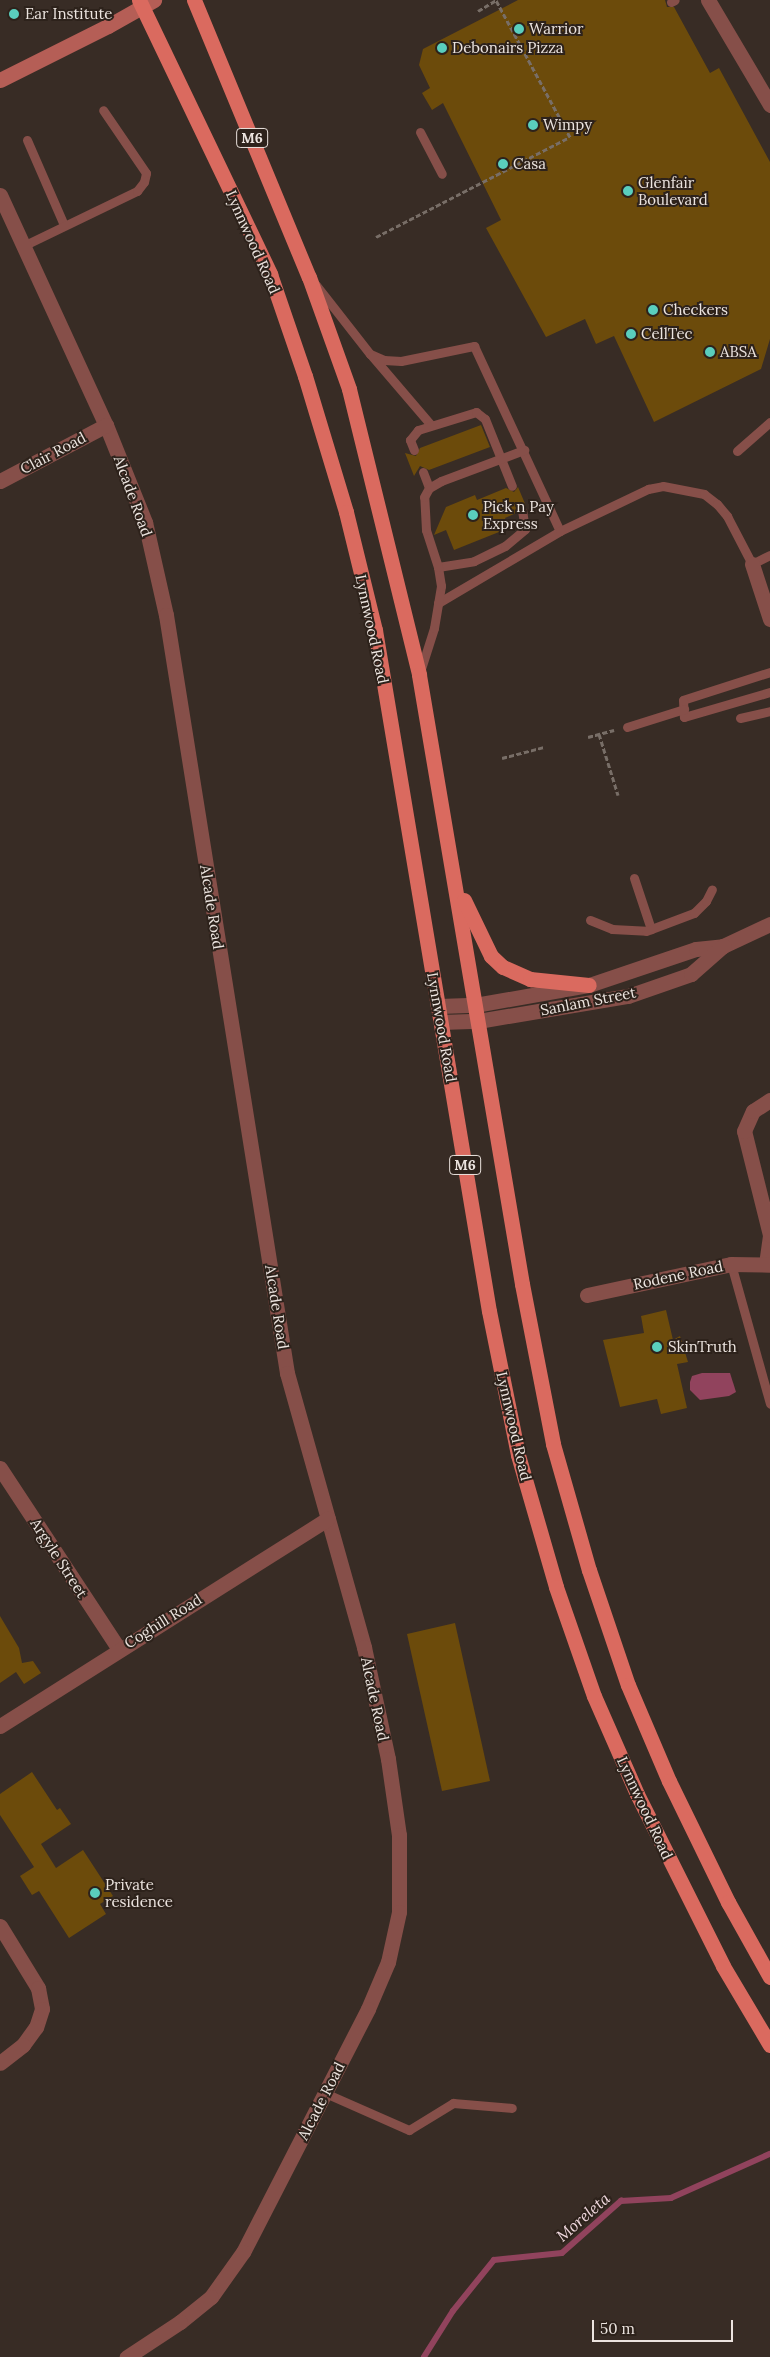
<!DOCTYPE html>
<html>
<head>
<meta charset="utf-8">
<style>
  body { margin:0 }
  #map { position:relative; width:770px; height:2357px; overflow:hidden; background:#382c25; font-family:Lora,serif }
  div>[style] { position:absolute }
  .water>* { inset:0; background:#91435d }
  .stream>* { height:5.5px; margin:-2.75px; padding:0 2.75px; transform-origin:2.75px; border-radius:2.75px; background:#91435d }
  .building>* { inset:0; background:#6c4b0b }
  .path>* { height:3px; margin-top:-1.5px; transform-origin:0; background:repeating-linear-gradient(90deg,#786e67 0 5px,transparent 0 7.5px) }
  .lane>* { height:9px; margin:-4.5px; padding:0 4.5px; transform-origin:4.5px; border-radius:4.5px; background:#864f49 }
  .street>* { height:15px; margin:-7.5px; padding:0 7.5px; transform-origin:7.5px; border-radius:7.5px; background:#864f49 }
  .secondary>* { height:15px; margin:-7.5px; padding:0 7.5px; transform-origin:7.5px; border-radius:7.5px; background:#b55e56 }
  .primary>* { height:15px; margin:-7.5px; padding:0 7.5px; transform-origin:7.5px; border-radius:7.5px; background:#da6a5f }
  .dots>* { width:14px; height:14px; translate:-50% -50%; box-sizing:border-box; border:2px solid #2d221b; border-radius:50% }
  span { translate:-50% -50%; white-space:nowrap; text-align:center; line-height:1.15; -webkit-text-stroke:4px #2d221b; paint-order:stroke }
  .shield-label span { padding:1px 4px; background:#2d221b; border:1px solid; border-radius:4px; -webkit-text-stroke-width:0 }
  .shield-label { font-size:14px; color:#ece4df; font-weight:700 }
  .poi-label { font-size:15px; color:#ece4df }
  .left { translate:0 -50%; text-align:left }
  .street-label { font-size:15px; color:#ece4df }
  .water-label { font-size:16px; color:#f1d9df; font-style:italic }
  .scale { position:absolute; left:592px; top:2320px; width:141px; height:22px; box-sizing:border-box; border:2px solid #ece4df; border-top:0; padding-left:6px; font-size:15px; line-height:18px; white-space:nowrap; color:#ece4df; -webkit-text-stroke:4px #2d221b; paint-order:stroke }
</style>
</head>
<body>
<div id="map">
  <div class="water">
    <i style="clip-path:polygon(702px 1373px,730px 1373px,736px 1392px,729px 1396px,700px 1400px,690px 1390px,690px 1382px,692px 1376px)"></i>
  </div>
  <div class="stream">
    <i style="left:424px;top:2357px;width:54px;rotate:-57.8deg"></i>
    <i style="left:453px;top:2311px;width:65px;rotate:-51.2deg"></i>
    <i style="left:494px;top:2260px;width:68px;rotate:-5.9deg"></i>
    <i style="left:562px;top:2253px;width:79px;rotate:-41.4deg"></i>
    <i style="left:621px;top:2201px;width:50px;rotate:-3.4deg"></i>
    <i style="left:671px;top:2198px;width:108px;rotate:-24deg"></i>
  </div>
  <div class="building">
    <i style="clip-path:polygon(518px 0,665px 0,667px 7px,674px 7px,710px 73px,719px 68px,770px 162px,770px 339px,761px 369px,654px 422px,614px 336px,596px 344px,585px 319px,546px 337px,486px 228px,501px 220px,443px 103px,432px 110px,422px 93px,430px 88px,419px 65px,423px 49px)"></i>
    <i style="clip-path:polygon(481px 425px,490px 447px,429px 470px,420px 466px,414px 476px,405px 453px,416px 456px,420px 448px)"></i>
    <i style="clip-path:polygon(518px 487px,526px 506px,518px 506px,516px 513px,505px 518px,509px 528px,454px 550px,446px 530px,434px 535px,446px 507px,475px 495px,477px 500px,506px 488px,514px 492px)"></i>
    <i style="clip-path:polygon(666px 1310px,673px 1340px,680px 1336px,688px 1362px,677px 1364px,687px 1408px,661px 1414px,657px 1399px,620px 1407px,603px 1340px,644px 1333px,641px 1316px)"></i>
    <i style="clip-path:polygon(0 1616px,19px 1648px,22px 1663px,33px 1661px,41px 1673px,24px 1684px,16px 1672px,0 1683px)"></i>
    <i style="clip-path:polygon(455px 1623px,490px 1781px,442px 1791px,407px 1634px)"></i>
    <i style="clip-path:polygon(32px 1772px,57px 1810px,60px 1808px,71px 1824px,41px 1844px,56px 1868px,83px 1850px,113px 1896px,100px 1904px,106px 1914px,69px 1938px,39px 1891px,32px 1895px,20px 1876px,34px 1867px,0 1815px,0 1794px)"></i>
  </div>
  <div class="path">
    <i style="left:478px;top:11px;width:21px;rotate:-31deg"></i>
    <i style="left:376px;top:237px;width:218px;rotate:-27.3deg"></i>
    <i style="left:570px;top:137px;width:156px;rotate:-118.4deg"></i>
    <i style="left:599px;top:734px;width:64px;rotate:72.7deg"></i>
    <i style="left:588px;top:737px;width:27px;rotate:-15deg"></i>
    <i style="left:502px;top:758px;width:43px;rotate:-14.7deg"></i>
  </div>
  <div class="lane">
    <i style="left:671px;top:2px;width:4px;rotate:-27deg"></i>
    <i style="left:420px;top:132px;width:47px;rotate:62.4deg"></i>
    <i style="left:27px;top:140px;width:93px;rotate:66.5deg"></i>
    <i style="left:23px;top:246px;width:127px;rotate:-25.8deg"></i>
    <i style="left:137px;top:191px;width:11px;rotate:-52deg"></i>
    <i style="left:144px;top:182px;width:9px;rotate:-77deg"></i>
    <i style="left:146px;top:173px;width:76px;rotate:-124.3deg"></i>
    <i style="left:316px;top:285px;width:88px;rotate:52deg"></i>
    <i style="left:370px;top:354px;width:15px;rotate:23deg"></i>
    <i style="left:384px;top:360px;width:17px;rotate:3deg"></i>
    <i style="left:401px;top:361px;width:75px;rotate:-11.6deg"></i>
    <i style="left:474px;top:346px;width:204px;rotate:65.1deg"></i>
    <i style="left:372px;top:356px;width:91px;rotate:49.5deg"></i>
    <i style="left:414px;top:450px;width:11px;rotate:-112deg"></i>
    <i style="left:410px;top:440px;width:13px;rotate:-51deg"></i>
    <i style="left:418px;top:430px;width:61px;rotate:-17.2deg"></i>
    <i style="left:476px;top:412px;width:11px;rotate:38deg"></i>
    <i style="left:485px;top:419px;width:72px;rotate:68.1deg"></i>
    <i style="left:737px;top:451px;width:44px;rotate:-41.3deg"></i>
    <i style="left:423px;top:472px;width:17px;rotate:69deg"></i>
    <i style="left:438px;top:567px;width:36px;rotate:-9deg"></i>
    <i style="left:474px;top:561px;width:34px;rotate:-26deg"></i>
    <i style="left:505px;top:546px;width:26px;rotate:-40deg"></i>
    <i style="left:525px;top:529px;width:18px;rotate:-99deg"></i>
    <i style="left:438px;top:603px;width:142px;rotate:-30.5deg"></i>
    <i style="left:560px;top:531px;width:98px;rotate:-25.5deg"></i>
    <i style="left:648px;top:489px;width:15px;rotate:-11deg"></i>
    <i style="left:663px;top:486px;width:42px;rotate:11deg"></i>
    <i style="left:704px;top:494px;width:16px;rotate:38deg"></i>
    <i style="left:717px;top:504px;width:16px;rotate:50deg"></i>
    <i style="left:727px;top:516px;width:54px;rotate:62.5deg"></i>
    <i style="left:752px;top:564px;width:20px;rotate:-27deg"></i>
    <i style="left:420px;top:672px;width:46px;rotate:-72.3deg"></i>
    <i style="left:434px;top:628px;width:43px;rotate:-80.5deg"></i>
    <i style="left:441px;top:586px;width:19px;rotate:-99deg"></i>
    <i style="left:438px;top:567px;width:39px;rotate:-108deg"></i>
    <i style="left:426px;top:530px;width:33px;rotate:-93deg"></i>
    <i style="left:424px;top:497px;width:10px;rotate:-61deg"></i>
    <i style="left:429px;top:488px;width:14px;rotate:-30deg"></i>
    <i style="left:441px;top:481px;width:89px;rotate:-20.5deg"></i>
    <i style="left:770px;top:672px;width:91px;rotate:162.2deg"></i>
    <i style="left:683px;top:700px;width:17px;rotate:87deg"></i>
    <i style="left:684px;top:717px;width:90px;rotate:-16.2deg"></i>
    <i style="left:740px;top:718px;width:31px;rotate:-13deg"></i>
    <i style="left:627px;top:727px;width:60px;rotate:-17.5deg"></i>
    <i style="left:634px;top:878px;width:54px;rotate:71.6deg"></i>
    <i style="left:590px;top:920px;width:24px;rotate:22deg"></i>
    <i style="left:612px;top:929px;width:34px;rotate:3deg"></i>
    <i style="left:646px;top:931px;width:51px;rotate:-20.6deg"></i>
    <i style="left:694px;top:913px;width:17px;rotate:-45deg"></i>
    <i style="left:706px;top:901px;width:13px;rotate:-63deg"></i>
    <i style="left:731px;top:1264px;width:145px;rotate:74.4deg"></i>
    <i style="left:325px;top:2093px;width:92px;rotate:23.8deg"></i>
    <i style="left:409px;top:2130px;width:52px;rotate:-31.5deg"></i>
    <i style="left:453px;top:2103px;width:59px;rotate:4.8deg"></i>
  </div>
  <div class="street">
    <i style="left:708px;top:0;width:122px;rotate:59.4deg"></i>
    <i style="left:0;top:195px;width:253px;rotate:65.3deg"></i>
    <i style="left:106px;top:425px;width:105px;rotate:68.1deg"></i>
    <i style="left:145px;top:522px;width:95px;rotate:77.3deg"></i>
    <i style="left:166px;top:615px;width:768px;rotate:80.93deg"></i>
    <i style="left:287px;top:1373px;width:285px;rotate:74.3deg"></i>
    <i style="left:364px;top:1647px;width:115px;rotate:77.9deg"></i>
    <i style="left:388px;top:1759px;width:77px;rotate:81.8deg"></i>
    <i style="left:399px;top:1835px;width:77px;rotate:90deg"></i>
    <i style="left:399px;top:1912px;width:51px;rotate:102.4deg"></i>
    <i style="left:388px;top:1962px;width:51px;rotate:113.1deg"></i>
    <i style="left:368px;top:2009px;width:273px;rotate:117.2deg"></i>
    <i style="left:243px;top:2252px;width:55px;rotate:125.4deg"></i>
    <i style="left:211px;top:2297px;width:40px;rotate:141deg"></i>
    <i style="left:180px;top:2322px;width:64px;rotate:146.6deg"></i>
    <i style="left:0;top:481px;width:120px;rotate:-27.8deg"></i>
    <i style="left:752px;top:564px;width:58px;rotate:71.9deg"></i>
    <i style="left:439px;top:1006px;width:36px;rotate:-2deg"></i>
    <i style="left:475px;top:1005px;width:116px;rotate:-10deg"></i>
    <i style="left:589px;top:985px;width:113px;rotate:-18.6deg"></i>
    <i style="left:696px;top:949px;width:27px;rotate:-6deg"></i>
    <i style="left:723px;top:946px;width:52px;rotate:-25.1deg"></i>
    <i style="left:441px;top:1022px;width:37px;rotate:-2deg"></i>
    <i style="left:478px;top:1021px;width:152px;rotate:-9.5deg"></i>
    <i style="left:628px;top:996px;width:67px;rotate:-19.2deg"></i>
    <i style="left:691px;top:974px;width:43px;rotate:-41.2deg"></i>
    <i style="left:766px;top:1264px;width:29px;rotate:-82deg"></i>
    <i style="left:770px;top:1235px;width:107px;rotate:-104deg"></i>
    <i style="left:744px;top:1131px;width:22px;rotate:-66deg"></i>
    <i style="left:753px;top:1111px;width:20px;rotate:-33deg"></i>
    <i style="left:587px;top:1295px;width:147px;rotate:-12.1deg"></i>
    <i style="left:731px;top:1264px;width:39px;rotate:1deg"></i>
    <i style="left:0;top:1468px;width:217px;rotate:56.7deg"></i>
    <i style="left:0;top:1726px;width:388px;rotate:-32.3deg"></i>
    <i style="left:0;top:1926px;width:73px;rotate:58.5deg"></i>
    <i style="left:38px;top:1988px;width:21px;rotate:79deg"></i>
    <i style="left:42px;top:2009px;width:19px;rotate:108deg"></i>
    <i style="left:36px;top:2027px;width:22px;rotate:126deg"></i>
    <i style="left:23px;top:2045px;width:29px;rotate:142deg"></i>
  </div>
  <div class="secondary">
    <i style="left:0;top:80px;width:121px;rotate:-26.6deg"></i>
    <i style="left:108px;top:26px;width:53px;rotate:-29.5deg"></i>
  </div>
  <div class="primary">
    <i style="left:139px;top:0;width:304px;rotate:64.4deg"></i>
    <i style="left:270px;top:274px;width:108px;rotate:71.1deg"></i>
    <i style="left:305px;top:376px;width:142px;rotate:73.2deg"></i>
    <i style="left:346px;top:512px;width:122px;rotate:76.2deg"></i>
    <i style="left:375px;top:630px;width:690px;rotate:80.5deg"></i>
    <i style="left:489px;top:1311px;width:147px;rotate:78.6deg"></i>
    <i style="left:518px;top:1455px;width:137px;rotate:73.9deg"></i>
    <i style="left:556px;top:1587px;width:115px;rotate:70.8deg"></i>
    <i style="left:594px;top:1696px;width:107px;rotate:66.3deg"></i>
    <i style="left:637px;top:1794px;width:192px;rotate:63.4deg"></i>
    <i style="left:723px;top:1966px;width:92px;rotate:59.3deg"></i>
    <i style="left:194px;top:0;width:300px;rotate:67.5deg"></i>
    <i style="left:309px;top:277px;width:119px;rotate:70.3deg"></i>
    <i style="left:349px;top:389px;width:294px;rotate:76.2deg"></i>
    <i style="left:419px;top:675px;width:618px;rotate:80.4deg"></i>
    <i style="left:522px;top:1284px;width:163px;rotate:79deg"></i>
    <i style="left:553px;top:1444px;width:131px;rotate:74.1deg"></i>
    <i style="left:589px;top:1570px;width:121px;rotate:71.3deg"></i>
    <i style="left:628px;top:1685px;width:104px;rotate:66.9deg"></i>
    <i style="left:669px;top:1781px;width:135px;rotate:64deg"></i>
    <i style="left:728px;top:1902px;width:86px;rotate:60.8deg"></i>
    <i style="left:464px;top:900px;width:62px;rotate:64.3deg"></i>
    <i style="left:491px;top:956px;width:16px;rotate:43deg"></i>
    <i style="left:503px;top:967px;width:30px;rotate:24deg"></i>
    <i style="left:530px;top:979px;width:59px;rotate:5.8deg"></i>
  </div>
  <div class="dots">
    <i style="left:14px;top:14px;background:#5acebd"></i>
    <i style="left:519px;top:29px;background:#5acebd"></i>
    <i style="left:442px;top:48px;background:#5acebd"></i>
    <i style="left:533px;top:125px;background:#5acebd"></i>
    <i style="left:503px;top:164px;background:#5acebd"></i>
    <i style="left:628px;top:191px;background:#5acebd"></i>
    <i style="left:653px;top:310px;background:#5acebd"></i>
    <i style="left:631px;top:334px;background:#5acebd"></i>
    <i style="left:710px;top:352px;background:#5acebd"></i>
    <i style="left:473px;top:515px;background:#5acebd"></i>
    <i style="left:657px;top:1347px;background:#5acebd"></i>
    <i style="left:95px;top:1893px;background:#5acebd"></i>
  </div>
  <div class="shield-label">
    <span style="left:252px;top:138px">M6</span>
    <span style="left:465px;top:1165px">M6</span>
  </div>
  <div class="poi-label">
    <span class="left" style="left:25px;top:14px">Ear Institute</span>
    <span class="left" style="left:529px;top:29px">Warrior</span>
    <span class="left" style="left:452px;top:48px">Debonairs Pizza</span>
    <span class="left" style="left:543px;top:125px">Wimpy</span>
    <span class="left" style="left:513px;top:164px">Casa</span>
    <span class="left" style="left:638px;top:191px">Glenfair<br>Boulevard</span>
    <span class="left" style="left:663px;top:310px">Checkers</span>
    <span class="left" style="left:641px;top:334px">CellTec</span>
    <span class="left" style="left:720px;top:352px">ABSA</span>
    <span class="left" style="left:483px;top:515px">Pick n Pay<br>Express</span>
    <span class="left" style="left:668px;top:1347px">SkinTruth</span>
    <span class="left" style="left:105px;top:1893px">Private<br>residence</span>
  </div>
  <div class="street-label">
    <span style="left:253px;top:242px;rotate:66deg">Lynnwood Road</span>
    <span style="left:53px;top:453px;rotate:-28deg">Clair Road</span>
    <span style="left:133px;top:496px;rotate:70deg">Alcade Road</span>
    <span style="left:372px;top:629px;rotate:78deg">Lynnwood Road</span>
    <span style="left:212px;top:907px;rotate:81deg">Alcade Road</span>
    <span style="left:588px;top:1001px;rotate:-11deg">Sanlam Street</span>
    <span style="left:442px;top:1027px;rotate:80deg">Lynnwood Road</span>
    <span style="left:678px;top:1275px;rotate:-12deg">Rodene Road</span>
    <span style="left:277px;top:1307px;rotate:81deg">Alcade Road</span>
    <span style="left:514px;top:1426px;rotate:77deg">Lynnwood Road</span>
    <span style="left:59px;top:1558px;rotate:57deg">Argyle Street</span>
    <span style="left:163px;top:1621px;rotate:-32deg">Coghill Road</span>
    <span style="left:375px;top:1699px;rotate:78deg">Alcade Road</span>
    <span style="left:645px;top:1808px;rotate:65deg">Lynnwood Road</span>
    <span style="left:321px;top:2101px;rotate:-63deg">Alcade Road</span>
  </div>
  <div class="water-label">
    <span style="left:583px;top:2217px;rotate:-41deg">Moreleta</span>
  </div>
  <div class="scale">50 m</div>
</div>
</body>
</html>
